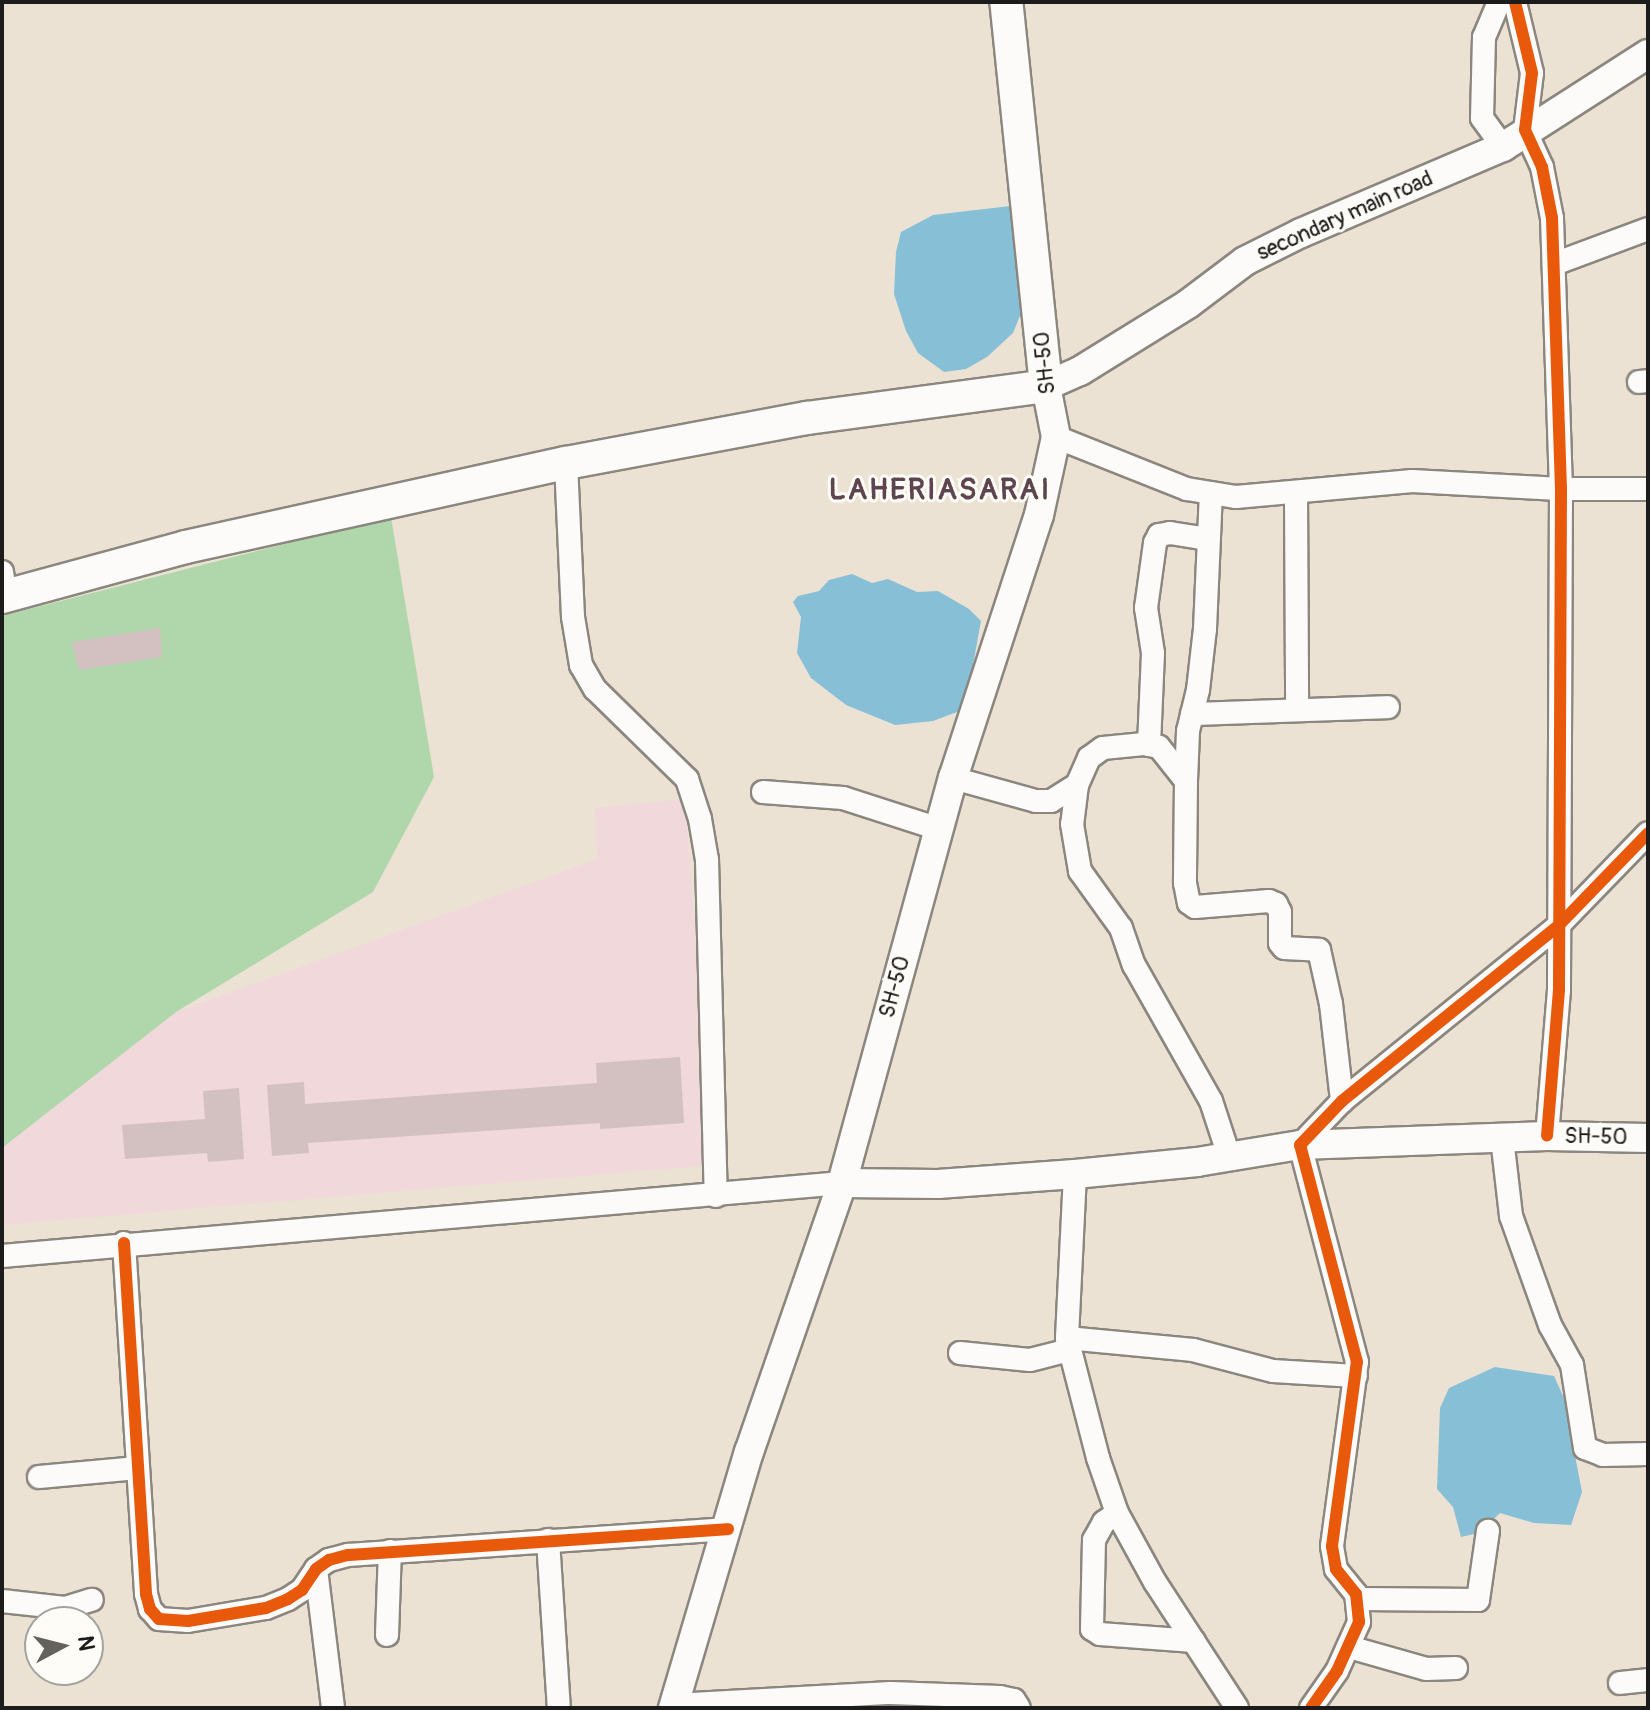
<!DOCTYPE html>
<html>
<head>
<meta charset="utf-8">
<style>
  body { margin:0 }
  #map { position:relative; width:1650px; height:1710px; overflow:hidden; background:#ece2d4; font-family:Pangolin,sans-serif }
  div>[style] { position:absolute }
  .built>* { inset:0; background:#f0d8db }
  .green>* { inset:0; background:#b0d6ab }
  .water>* { inset:0; background:#87bfd7 }
  .building>* { inset:0; background:#d3c0c1 }
  .roads { filter:drop-shadow(2px 0 #8b867e) drop-shadow(-2px 0 #8b867e) drop-shadow(0 2px #8b867e) drop-shadow(0 -2px #8b867e) }
  .minor>* { height:22px; margin:-11px; padding:0 11px; transform-origin:11px; border-radius:11px; background:#fcfbf9 }
  .major>* { height:28px; margin:-14px; padding:0 14px; transform-origin:14px; border-radius:14px; background:#fcfbf9 }
  .highway>* { height:32px; margin:-16px; padding:0 16px; transform-origin:16px; border-radius:16px; background:#fcfbf9 }
  .cycleway>* { height:12px; margin:-6px; padding:0 6px; transform-origin:6px; border-radius:6px; background:#e8590c }
  span { translate:-50% -50%; white-space:nowrap; text-align:center; line-height:1.15; -webkit-text-stroke:6px #fdfcf7; paint-order:stroke }
  .street-label { font-size:22px; color:#1c1c1c }
  .district-label { font-size:30px; color:#5d444f; font-weight:700; letter-spacing:2px }
  .frame { position:absolute; inset:0; border:4px solid #1c1c1c; pointer-events:none }
  .north { position:absolute; left:24px; top:1606px; width:80px; height:80px; box-sizing:border-box; background:#fdfcf7; border:2px solid #a3a29f; border-radius:50%; rotate:83deg; font-size:22px; font-weight:700; line-height:32px; text-align:center; color:#1c1c1c }
  .north::after { content:''; display:block; margin:auto; width:28px; height:36px; background:#65615c; clip-path:polygon(50% 0,100% 100%,50% 72%,0 100%) }
</style>
</head>
<body>
<div id="map">
  <div class="built">
    <i style="clip-path:polygon(685px 799px,713px 1165px,2px 1225px,2px 1148px,176px 1012px,597px 859px,595px 808px)"></i>
  </div>
  <div class="green">
    <i style="clip-path:polygon(391px 517px,434px 777px,373px 892px,176px 1012px,2px 1148px,2px 616px)"></i>
  </div>
  <div class="water">
    <i style="clip-path:polygon(1010px 206px,1026px 301px,1013px 333px,987px 357px,966px 369px,944px 372px,918px 353px,906px 331px,894px 294px,896px 252px,901px 232px,933px 215px)"></i>
    <i style="clip-path:polygon(852px 574px,872px 583px,888px 579px,917px 592px,938px 591px,969px 609px,981px 621px,965px 709px,933px 721px,895px 725px,846px 705px,811px 678px,797px 653px,801px 617px,793px 602px,798px 596px,819px 591px,829px 580px)"></i>
    <i style="clip-path:polygon(1495px 1367px,1554px 1376px,1564px 1398px,1582px 1492px,1571px 1525px,1534px 1523px,1500px 1513px,1479px 1533px,1461px 1537px,1453px 1507px,1437px 1489px,1440px 1408px,1449px 1388px)"></i>
  </div>
  <div class="building">
    <i style="clip-path:polygon(160px 628px,162px 657px,79px 670px,72px 642px)"></i>
    <i style="clip-path:polygon(680px 1057px,684px 1123px,600px 1129px,600px 1123px,308px 1143px,309px 1153px,272px 1156px,267px 1085px,304px 1082px,305px 1104px,597px 1083px,596px 1063px)"></i>
    <i style="clip-path:polygon(239px 1088px,244px 1159px,208px 1162px,207px 1153px,125px 1159px,122px 1125px,205px 1119px,203px 1091px)"></i>
  </div>
  <div class="roads">
    <div class="minor">
      <i style="left:1499px;top:2px;width:38px;rotate:113deg"></i>
      <i style="left:1484px;top:37px;width:81px;rotate:91.4deg"></i>
      <i style="left:1482px;top:118px;width:36px;rotate:54deg"></i>
      <i style="left:1515px;top:2px;width:73px;rotate:76.5deg"></i>
      <i style="left:1532px;top:73px;width:57px;rotate:97deg"></i>
      <i style="left:1525px;top:130px;width:41px;rotate:65.3deg"></i>
      <i style="left:1542px;top:167px;width:52px;rotate:78.9deg"></i>
      <i style="left:1552px;top:218px;width:271px;rotate:88.1deg"></i>
      <i style="left:1561px;top:489px;width:501px;rotate:90.23deg"></i>
      <i style="left:1559px;top:990px;width:146px;rotate:94.7deg"></i>
      <i style="left:1554px;top:264px;width:100px;rotate:-20.4deg"></i>
      <i style="left:1639px;top:382px;width:9px;rotate:-6deg"></i>
      <i style="left:1056px;top:437px;width:141px;rotate:21.7deg"></i>
      <i style="left:1187px;top:489px;width:50px;rotate:9.3deg"></i>
      <i style="left:1236px;top:497px;width:177px;rotate:-5.2deg"></i>
      <i style="left:1412px;top:481px;width:149px;rotate:3.1deg"></i>
      <i style="left:1561px;top:489px;width:87px"></i>
      <i style="left:566px;top:463px;width:154px;rotate:87.4deg"></i>
      <i style="left:573px;top:617px;width:49px;rotate:80.5deg"></i>
      <i style="left:581px;top:665px;width:28px;rotate:60deg"></i>
      <i style="left:595px;top:689px;width:129px;rotate:44.4deg"></i>
      <i style="left:687px;top:779px;width:42px;rotate:72deg"></i>
      <i style="left:700px;top:819px;width:42px;rotate:80.3deg"></i>
      <i style="left:707px;top:860px;width:336px;rotate:88.5deg"></i>
      <i style="left:1296px;top:492px;width:218px;rotate:89.7deg"></i>
      <i style="left:2px;top:572px;width:24px;rotate:81deg"></i>
      <i style="left:1192px;top:714px;width:196px;rotate:-2deg"></i>
      <i style="left:1149px;top:745px;width:92px;rotate:-87.5deg"></i>
      <i style="left:1153px;top:653px;width:46px;rotate:-98.8deg"></i>
      <i style="left:1146px;top:608px;width:66px;rotate:-82.1deg"></i>
      <i style="left:1155px;top:543px;width:9px;rotate:-63deg"></i>
      <i style="left:1159px;top:535px;width:11px;rotate:-10deg"></i>
      <i style="left:1170px;top:533px;width:39px;rotate:9deg"></i>
      <i style="left:953px;top:778px;width:86px;rotate:15.5deg"></i>
      <i style="left:1036px;top:801px;width:15px"></i>
      <i style="left:1051px;top:801px;width:31px;rotate:-32deg"></i>
      <i style="left:1077px;top:785px;width:30px;rotate:-66deg"></i>
      <i style="left:1089px;top:758px;width:17px;rotate:-36deg"></i>
      <i style="left:1103px;top:748px;width:41px;rotate:-5.6deg"></i>
      <i style="left:1144px;top:744px;width:15px;rotate:11deg"></i>
      <i style="left:1159px;top:747px;width:43px;rotate:51.5deg"></i>
      <i style="left:1186px;top:781px;width:50px;rotate:-87.7deg"></i>
      <i style="left:1188px;top:731px;width:42px;rotate:-76.3deg"></i>
      <i style="left:1198px;top:690px;width:61px;rotate:-83.5deg"></i>
      <i style="left:1205px;top:629px;width:136px;rotate:-87.5deg"></i>
      <i style="left:1186px;top:781px;width:102px;rotate:90.6deg"></i>
      <i style="left:1185px;top:883px;width:20px;rotate:79deg"></i>
      <i style="left:1189px;top:903px;width:7px;rotate:34deg"></i>
      <i style="left:1195px;top:907px;width:74px;rotate:-4.6deg"></i>
      <i style="left:1269px;top:901px;width:8px;rotate:23deg"></i>
      <i style="left:1276px;top:904px;width:9px;rotate:63deg"></i>
      <i style="left:1280px;top:912px;width:31px;rotate:90deg"></i>
      <i style="left:1280px;top:943px;width:6px;rotate:51deg"></i>
      <i style="left:1284px;top:948px;width:35px;rotate:3deg"></i>
      <i style="left:1319px;top:950px;width:55px;rotate:77.5deg"></i>
      <i style="left:1331px;top:1004px;width:98px;rotate:83.5deg"></i>
      <i style="left:1077px;top:785px;width:39px;rotate:97deg"></i>
      <i style="left:1072px;top:824px;width:48px;rotate:80.3deg"></i>
      <i style="left:1080px;top:871px;width:70px;rotate:54.3deg"></i>
      <i style="left:1121px;top:928px;width:39px;rotate:71deg"></i>
      <i style="left:1134px;top:965px;width:156px;rotate:60.5deg"></i>
      <i style="left:1211px;top:1101px;width:58px;rotate:71.9deg"></i>
      <i style="left:763px;top:792px;width:80px;rotate:4.3deg"></i>
      <i style="left:843px;top:798px;width:101px;rotate:17.9deg"></i>
      <i style="left:1502px;top:1138px;width:79px;rotate:83.4deg"></i>
      <i style="left:1511px;top:1216px;width:116px;rotate:70.3deg"></i>
      <i style="left:1550px;top:1325px;width:46px;rotate:61.2deg"></i>
      <i style="left:1572px;top:1365px;width:84px;rotate:81.1deg"></i>
      <i style="left:1585px;top:1448px;width:19px;rotate:21deg"></i>
      <i style="left:1603px;top:1455px;width:45px;rotate:-1.3deg"></i>
      <i style="left:1075px;top:1174px;width:164px;rotate:92.8deg"></i>
      <i style="left:1067px;top:1338px;width:124px;rotate:75.5deg"></i>
      <i style="left:1098px;top:1458px;width:58px;rotate:70.9deg"></i>
      <i style="left:1117px;top:1513px;width:79px;rotate:61.2deg"></i>
      <i style="left:1155px;top:1582px;width:150px;rotate:56.9deg"></i>
      <i style="left:124px;top:1243px;width:352px;rotate:86.4deg"></i>
      <i style="left:146px;top:1594px;width:16px;rotate:75deg"></i>
      <i style="left:150px;top:1609px;width:13px;rotate:48deg"></i>
      <i style="left:159px;top:1619px;width:29px;rotate:4deg"></i>
      <i style="left:188px;top:1621px;width:79px;rotate:-9.5deg"></i>
      <i style="left:266px;top:1608px;width:24px;rotate:-22deg"></i>
      <i style="left:288px;top:1599px;width:17px;rotate:-33deg"></i>
      <i style="left:302px;top:1590px;width:25px;rotate:-56deg"></i>
      <i style="left:316px;top:1569px;width:16px;rotate:-35deg"></i>
      <i style="left:329px;top:1560px;width:20px;rotate:-15deg"></i>
      <i style="left:348px;top:1555px;width:381px;rotate:-3.9deg"></i>
      <i style="left:2px;top:1256px;width:843px;rotate:-4.97deg"></i>
      <i style="left:1067px;top:1338px;width:127px;rotate:5.4deg"></i>
      <i style="left:1193px;top:1350px;width:83px;rotate:14.7deg"></i>
      <i style="left:1273px;top:1371px;width:83px;rotate:3.4deg"></i>
      <i style="left:960px;top:1353px;width:70px;rotate:5.7deg"></i>
      <i style="left:1030px;top:1360px;width:40px;rotate:-14.4deg"></i>
      <i style="left:39px;top:1477px;width:99px;rotate:-5.2deg"></i>
      <i style="left:1117px;top:1513px;width:16px;rotate:145deg"></i>
      <i style="left:1104px;top:1522px;width:21px;rotate:119deg"></i>
      <i style="left:1094px;top:1540px;width:89px;rotate:91.3deg"></i>
      <i style="left:1092px;top:1629px;width:9px;rotate:32deg"></i>
      <i style="left:1100px;top:1634px;width:94px;rotate:4.3deg"></i>
      <i style="left:548px;top:1540px;width:168px;rotate:86.3deg"></i>
      <i style="left:316px;top:1569px;width:140px;rotate:83deg"></i>
      <i style="left:1358px;top:1599px;width:120px;rotate:0.5deg"></i>
      <i style="left:1478px;top:1600px;width:70px;rotate:-81.8deg"></i>
      <i style="left:2px;top:1601px;width:63px;rotate:6.3deg"></i>
      <i style="left:65px;top:1608px;width:28px;rotate:-17deg"></i>
      <i style="left:387px;top:1635px;width:84px;rotate:-88deg"></i>
      <i style="left:1349px;top:1647px;width:80px;rotate:15.9deg"></i>
      <i style="left:1426px;top:1669px;width:30px;rotate:-2deg"></i>
      <i style="left:1620px;top:1683px;width:28px;rotate:-6deg"></i>
      <i style="left:674px;top:1705px;width:217px;rotate:-3.2deg"></i>
      <i style="left:891px;top:1693px;width:109px;rotate:2.1deg"></i>
      <i style="left:1000px;top:1697px;width:14px;rotate:12deg"></i>
      <i style="left:1014px;top:1700px;width:9px;rotate:58deg"></i>
      <i style="left:1311px;top:1708px;width:45px;rotate:-54.9deg"></i>
      <i style="left:1337px;top:1671px;width:54px;rotate:-65.8deg"></i>
      <i style="left:1359px;top:1622px;width:28px;rotate:-96deg"></i>
      <i style="left:1356px;top:1594px;width:32px;rotate:-129deg"></i>
      <i style="left:1336px;top:1569px;width:23px;rotate:-100deg"></i>
      <i style="left:1332px;top:1546px;width:186px;rotate:-82.3deg"></i>
      <i style="left:1357px;top:1362px;width:224px;rotate:-104.7deg"></i>
      <i style="left:1300px;top:1145px;width:61px;rotate:-46.3deg"></i>
      <i style="left:1342px;top:1101px;width:278px;rotate:-39deg"></i>
      <i style="left:1558px;top:926px;width:129px;rotate:-45.9deg"></i>
    </div>
    <div class="major">
      <i style="left:842px;top:1183px;width:96px;rotate:0.6deg"></i>
      <i style="left:938px;top:1184px;width:137px;rotate:-4.2deg"></i>
      <i style="left:1075px;top:1174px;width:123px;rotate:-5.6deg"></i>
      <i style="left:1197px;top:1162px;width:104px;rotate:-9.4deg"></i>
      <i style="left:1300px;top:1145px;width:247px;rotate:-2.1deg"></i>
      <i style="left:1547px;top:1136px;width:101px;rotate:1.1deg"></i>
      <i style="left:673px;top:1708px;width:267px;rotate:-73.5deg"></i>
      <i style="left:749px;top:1452px;width:285px;rotate:-70.9deg"></i>
      <i style="left:842px;top:1183px;width:420px;rotate:-74.7deg"></i>
      <i style="left:953px;top:778px;width:277px;rotate:-71.9deg"></i>
      <i style="left:1039px;top:515px;width:80px;rotate:-77.7deg"></i>
      <i style="left:1056px;top:437px;width:52px;rotate:-101.1deg"></i>
      <i style="left:1046px;top:386px;width:37px;rotate:-24deg"></i>
      <i style="left:1080px;top:371px;width:127px;rotate:-31.8deg"></i>
      <i style="left:1188px;top:304px;width:71px;rotate:-37deg"></i>
      <i style="left:1245px;top:261px;width:63px;rotate:-26.6deg"></i>
      <i style="left:1301px;top:233px;width:220px;rotate:-23.1deg"></i>
      <i style="left:1503px;top:147px;width:172px;rotate:-32.7deg"></i>
    </div>
    <div class="highway">
      <i style="left:2px;top:597px;width:191px;rotate:-15.2deg"></i>
      <i style="left:186px;top:547px;width:389px;rotate:-12.5deg"></i>
      <i style="left:566px;top:463px;width:245px;rotate:-10.6deg"></i>
      <i style="left:807px;top:418px;width:241px;rotate:-7.6deg"></i>
      <i style="left:1046px;top:386px;width:386px;rotate:-95.9deg"></i>
    </div>
  </div>
  <div class="cycleway">
    <i style="left:1515px;top:2px;width:73px;rotate:76.5deg"></i>
    <i style="left:1532px;top:73px;width:57px;rotate:97deg"></i>
    <i style="left:1525px;top:130px;width:41px;rotate:65.3deg"></i>
    <i style="left:1542px;top:167px;width:52px;rotate:78.9deg"></i>
    <i style="left:1552px;top:218px;width:271px;rotate:88.1deg"></i>
    <i style="left:1561px;top:489px;width:501px;rotate:90.23deg"></i>
    <i style="left:1559px;top:990px;width:146px;rotate:94.7deg"></i>
    <i style="left:124px;top:1243px;width:352px;rotate:86.4deg"></i>
    <i style="left:146px;top:1594px;width:16px;rotate:75deg"></i>
    <i style="left:150px;top:1609px;width:13px;rotate:48deg"></i>
    <i style="left:159px;top:1619px;width:29px;rotate:4deg"></i>
    <i style="left:188px;top:1621px;width:79px;rotate:-9.5deg"></i>
    <i style="left:266px;top:1608px;width:24px;rotate:-22deg"></i>
    <i style="left:288px;top:1599px;width:17px;rotate:-33deg"></i>
    <i style="left:302px;top:1590px;width:25px;rotate:-56deg"></i>
    <i style="left:316px;top:1569px;width:16px;rotate:-35deg"></i>
    <i style="left:329px;top:1560px;width:20px;rotate:-15deg"></i>
    <i style="left:348px;top:1555px;width:381px;rotate:-3.9deg"></i>
    <i style="left:1311px;top:1708px;width:45px;rotate:-54.9deg"></i>
    <i style="left:1337px;top:1671px;width:54px;rotate:-65.8deg"></i>
    <i style="left:1359px;top:1622px;width:28px;rotate:-96deg"></i>
    <i style="left:1356px;top:1594px;width:32px;rotate:-129deg"></i>
    <i style="left:1336px;top:1569px;width:23px;rotate:-100deg"></i>
    <i style="left:1332px;top:1546px;width:186px;rotate:-82.3deg"></i>
    <i style="left:1357px;top:1362px;width:224px;rotate:-104.7deg"></i>
    <i style="left:1300px;top:1145px;width:61px;rotate:-46.3deg"></i>
    <i style="left:1342px;top:1101px;width:278px;rotate:-39deg"></i>
    <i style="left:1558px;top:926px;width:129px;rotate:-45.9deg"></i>
  </div>
  <div class="street-label">
    <span style="left:1345px;top:216px;rotate:-24deg">secondary main road</span>
    <span style="left:1045px;top:363px;rotate:-96deg">SH-50</span>
    <span style="left:895px;top:987px;rotate:-75deg">SH-50</span>
    <span style="left:1596px;top:1137px;rotate:1deg">SH-50</span>
  </div>
  <div class="district-label">
    <span style="left:940px;top:490px">LAHERIASARAI</span>
  </div>
  <div class="frame"></div>
  <div class="north">N</div>
</div>
</body>
</html>
